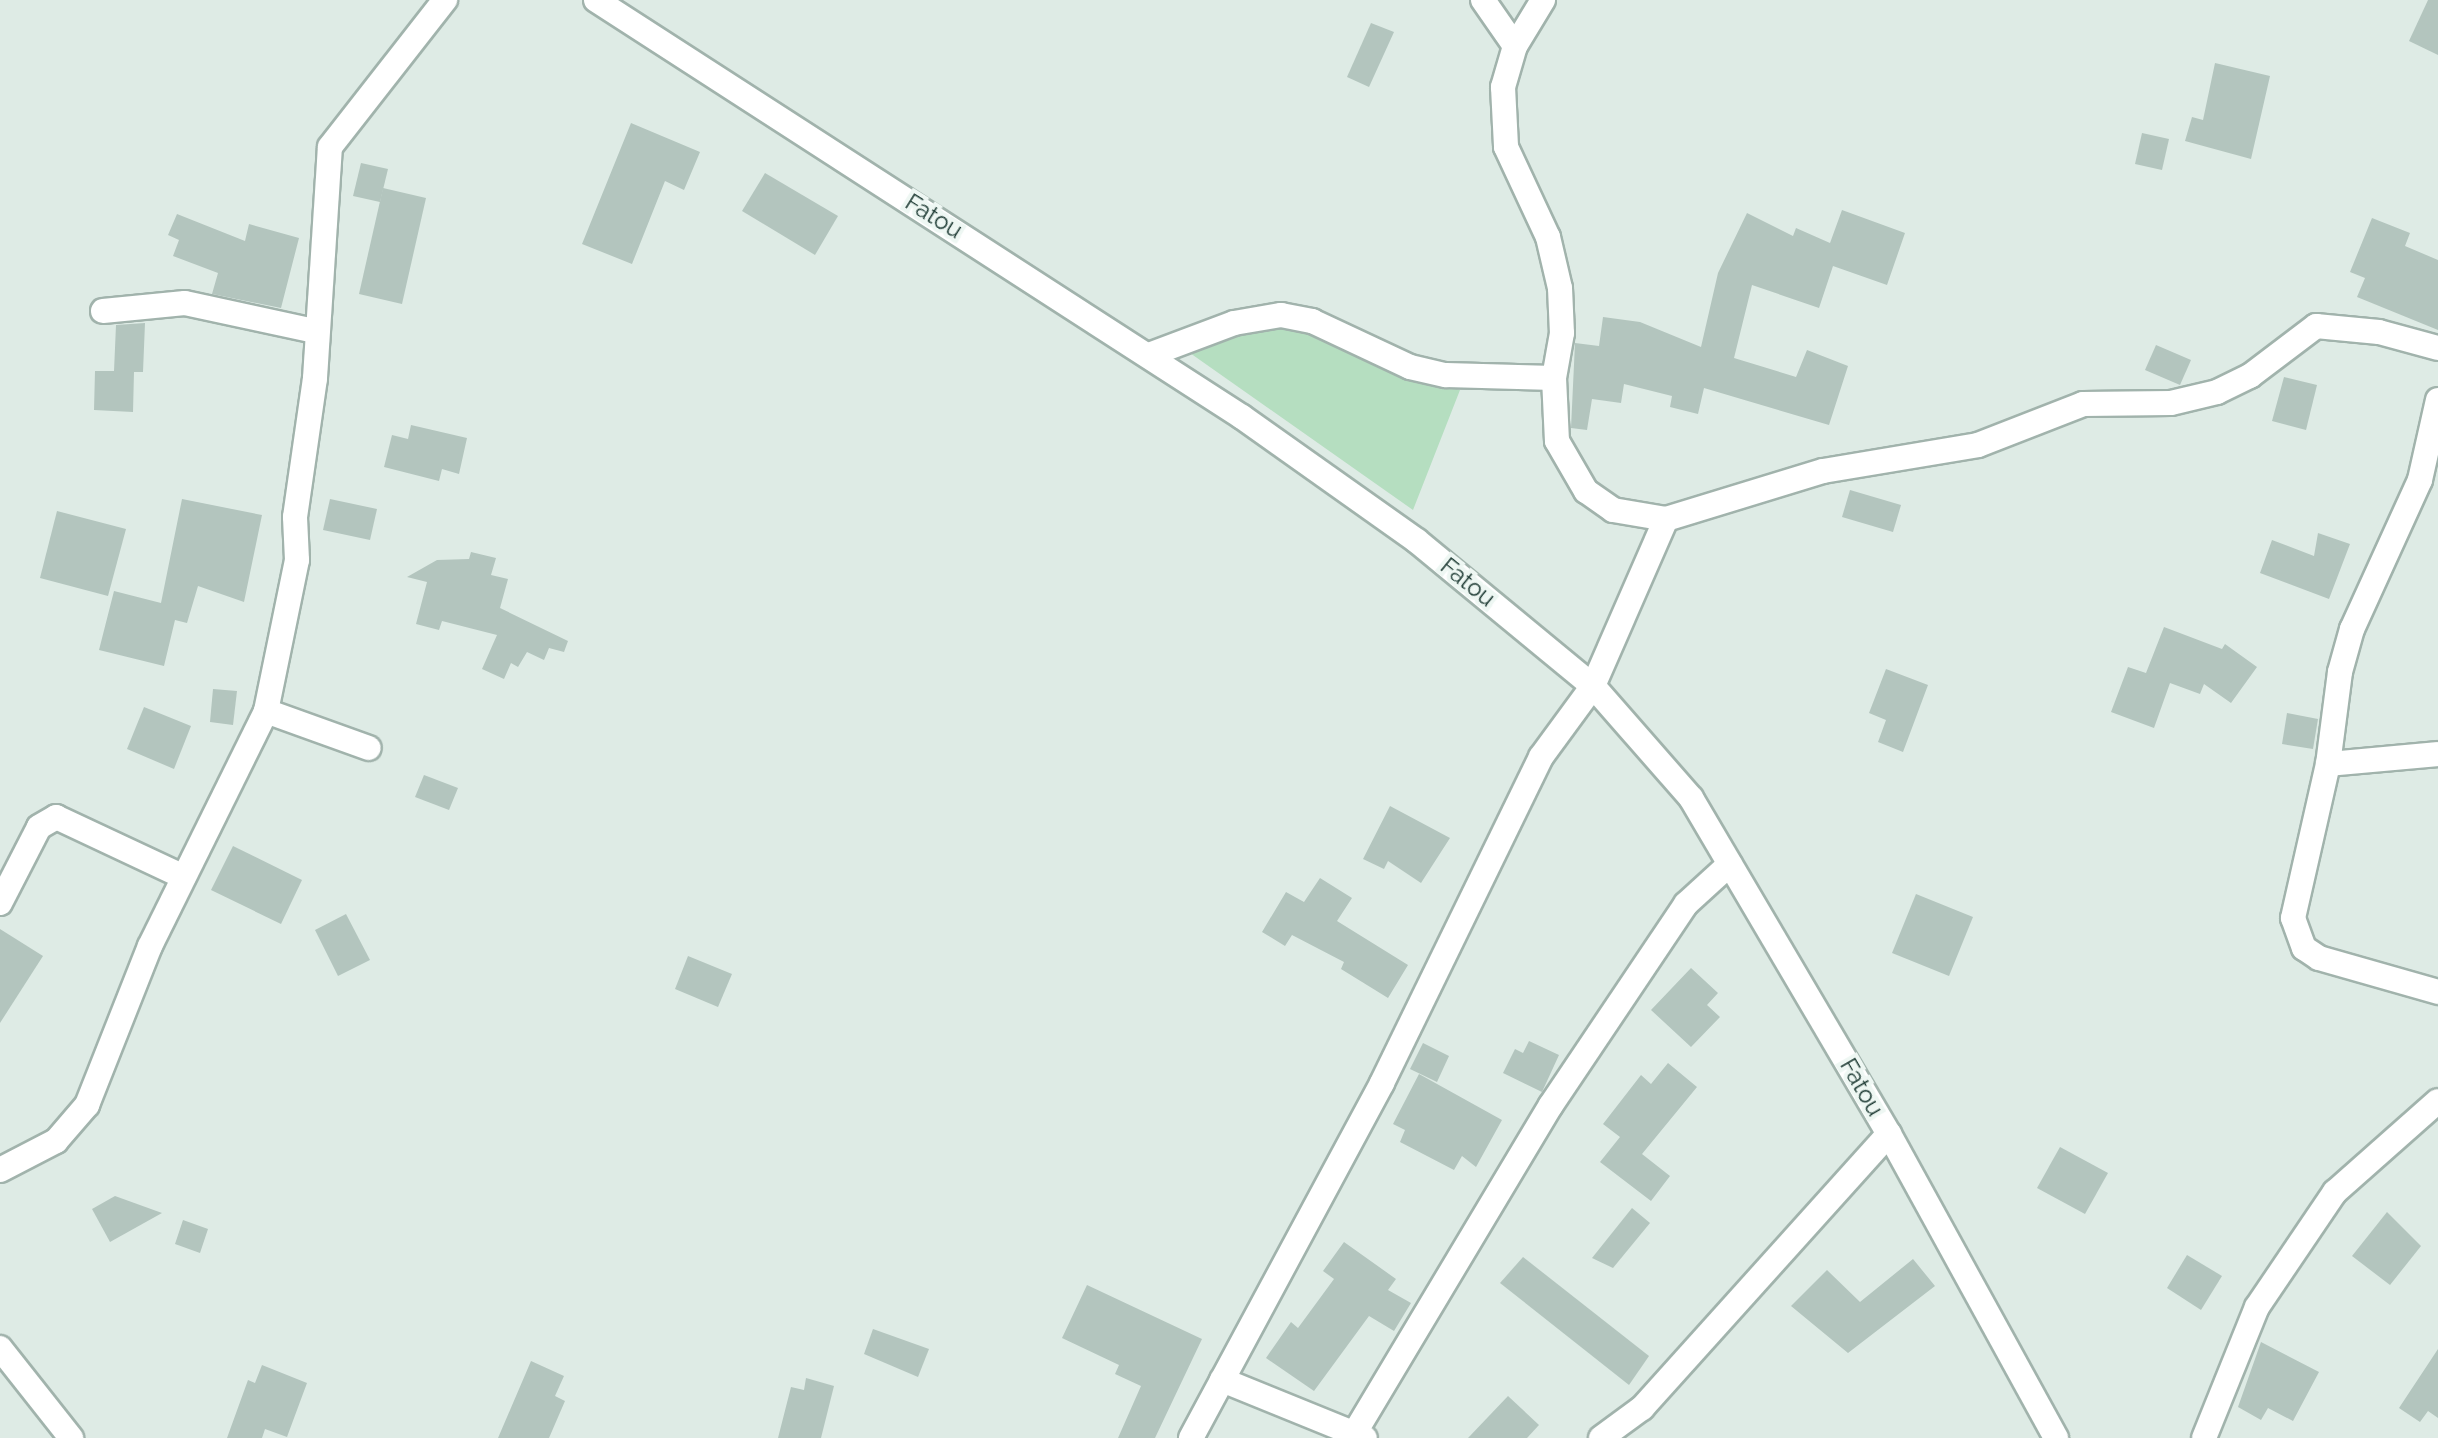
<!DOCTYPE html>
<html>
<head>
<meta charset="utf-8">
<style>
  body { margin:0 }
  #map { position:relative; width:2438px; height:1438px; overflow:hidden; background:#deebe5; font-family:Raleway,sans-serif }
  div>[style] { position:absolute }
  .green>* { inset:0; background:#b5dec0 }
  .building>* { inset:0; background:#b3c5be }
  .roads { filter:drop-shadow(2px 0 #a1b3ac) drop-shadow(-2px 0 #a1b3ac) drop-shadow(0 2px #a1b3ac) drop-shadow(0 -2px #a1b3ac) }
  .minor>* { height:24px; margin:-12px; padding:0 12px; transform-origin:12px; border-radius:12px; background:#fff }
  span { translate:-50% -50%; white-space:nowrap; text-align:center; line-height:1.15; -webkit-text-stroke:8px #eef7f3; paint-order:stroke }
  .street-label { font-size:24px; color:#1e3b34 }
</style>
</head>
<body>
<div id="map">
  <div class="green">
    <i style="clip-path:polygon(1283px 323px,1382px 367px,1460px 390px,1413px 510px,1190px 353px,1189px 346px)"></i>
  </div>
  <div class="building">
    <i style="clip-path:polygon(2428px 0,2438px 0,2438px 55px,2409px 41px)"></i>
    <i style="clip-path:polygon(1371px 23px,1394px 32px,1369px 87px,1347px 77px)"></i>
    <i style="clip-path:polygon(2215px 63px,2270px 76px,2251px 159px,2185px 141px,2192px 117px,2203px 120px)"></i>
    <i style="clip-path:polygon(631px 123px,700px 152px,684px 190px,665px 181px,632px 264px,582px 244px)"></i>
    <i style="clip-path:polygon(2142px 133px,2169px 139px,2162px 170px,2135px 164px)"></i>
    <i style="clip-path:polygon(361px 163px,388px 169px,380px 202px,353px 196px)"></i>
    <i style="clip-path:polygon(765px 173px,838px 216px,815px 255px,742px 211px)"></i>
    <i style="clip-path:polygon(383px 188px,426px 198px,402px 304px,359px 294px)"></i>
    <i style="clip-path:polygon(1842px 210px,1905px 233px,1887px 285px,1833px 266px,1819px 308px,1752px 285px,1734px 358px,1796px 377px,1807px 350px,1848px 366px,1829px 425px,1704px 388px,1698px 414px,1670px 407px,1672px 396px,1624px 384px,1621px 403px,1592px 399px,1587px 430px,1571px 428px,1575px 343px,1599px 346px,1603px 317px,1640px 322px,1701px 347px,1718px 273px,1747px 213px,1793px 236px,1796px 228px,1830px 243px)"></i>
    <i style="clip-path:polygon(177px 214px,245px 241px,249px 224px,299px 238px,281px 308px,212px 294px,218px 273px,173px 256px,179px 240px,168px 235px)"></i>
    <i style="clip-path:polygon(2372px 218px,2410px 233px,2405px 246px,2438px 260px,2438px 330px,2357px 297px,2365px 278px,2350px 272px)"></i>
    <i style="clip-path:polygon(145px 323px,143px 372px,134px 372px,133px 412px,94px 410px,95px 371px,114px 371px,116px 325px)"></i>
    <i style="clip-path:polygon(2156px 345px,2191px 360px,2180px 385px,2145px 370px)"></i>
    <i style="clip-path:polygon(2284px 377px,2317px 385px,2306px 430px,2272px 421px)"></i>
    <i style="clip-path:polygon(411px 425px,467px 438px,459px 474px,442px 469px,439px 481px,384px 467px,392px 435px,408px 439px)"></i>
    <i style="clip-path:polygon(1850px 490px,1901px 505px,1893px 532px,1842px 517px)"></i>
    <i style="clip-path:polygon(182px 499px,262px 515px,244px 602px,198px 586px,187px 623px,175px 620px,164px 666px,99px 650px,114px 591px,161px 603px)"></i>
    <i style="clip-path:polygon(330px 499px,377px 509px,370px 540px,323px 530px)"></i>
    <i style="clip-path:polygon(57px 511px,126px 529px,108px 596px,40px 578px)"></i>
    <i style="clip-path:polygon(2318px 533px,2350px 544px,2329px 599px,2260px 573px,2272px 540px,2314px 556px)"></i>
    <i style="clip-path:polygon(471px 552px,496px 558px,491px 575px,508px 579px,500px 608px,568px 641px,564px 652px,549px 648px,544px 660px,527px 652px,518px 667px,511px 663px,504px 679px,482px 669px,497px 635px,442px 621px,439px 630px,416px 624px,427px 582px,407px 577px,437px 560px,469px 559px)"></i>
    <i style="clip-path:polygon(2164px 627px,2222px 649px,2225px 644px,2257px 667px,2231px 703px,2204px 684px,2200px 694px,2170px 683px,2154px 728px,2111px 712px,2128px 667px,2146px 673px)"></i>
    <i style="clip-path:polygon(1886px 669px,1928px 685px,1903px 752px,1878px 742px,1886px 720px,1869px 713px)"></i>
    <i style="clip-path:polygon(213px 689px,237px 691px,233px 725px,210px 722px)"></i>
    <i style="clip-path:polygon(144px 707px,191px 726px,174px 769px,127px 749px)"></i>
    <i style="clip-path:polygon(2287px 713px,2318px 719px,2313px 749px,2282px 744px)"></i>
    <i style="clip-path:polygon(424px 775px,458px 788px,449px 810px,415px 797px)"></i>
    <i style="clip-path:polygon(1390px 806px,1450px 838px,1421px 883px,1388px 861px,1384px 869px,1363px 859px)"></i>
    <i style="clip-path:polygon(233px 846px,302px 880px,281px 924px,211px 890px)"></i>
    <i style="clip-path:polygon(1320px 878px,1352px 898px,1337px 921px,1408px 965px,1388px 998px,1341px 969px,1344px 962px,1292px 935px,1285px 946px,1262px 932px,1286px 892px,1304px 902px)"></i>
    <i style="clip-path:polygon(1916px 894px,1973px 917px,1949px 976px,1892px 953px)"></i>
    <i style="clip-path:polygon(346px 914px,370px 960px,338px 976px,315px 930px)"></i>
    <i style="clip-path:polygon(0 929px,43px 956px,0 1023px)"></i>
    <i style="clip-path:polygon(688px 956px,732px 974px,718px 1007px,675px 989px)"></i>
    <i style="clip-path:polygon(1691px 968px,1718px 993px,1707px 1005px,1720px 1017px,1691px 1047px,1651px 1010px)"></i>
    <i style="clip-path:polygon(1529px 1041px,1559px 1055px,1542px 1092px,1503px 1073px,1515px 1049px,1523px 1053px)"></i>
    <i style="clip-path:polygon(1423px 1043px,1449px 1056px,1437px 1082px,1410px 1069px)"></i>
    <i style="clip-path:polygon(1668px 1063px,1697px 1087px,1642px 1154px,1670px 1176px,1651px 1201px,1600px 1162px,1620px 1137px,1603px 1124px,1641px 1075px,1651px 1084px)"></i>
    <i style="clip-path:polygon(1419px 1074px,1502px 1120px,1476px 1167px,1462px 1156px,1454px 1170px,1400px 1142px,1405px 1130px,1393px 1124px)"></i>
    <i style="clip-path:polygon(2060px 1147px,2108px 1173px,2085px 1214px,2037px 1188px)"></i>
    <i style="clip-path:polygon(115px 1196px,162px 1213px,110px 1242px,92px 1209px)"></i>
    <i style="clip-path:polygon(1632px 1208px,1650px 1223px,1613px 1268px,1592px 1258px)"></i>
    <i style="clip-path:polygon(2387px 1212px,2421px 1246px,2390px 1285px,2352px 1256px)"></i>
    <i style="clip-path:polygon(183px 1220px,208px 1229px,200px 1253px,175px 1244px)"></i>
    <i style="clip-path:polygon(1344px 1242px,1396px 1279px,1388px 1290px,1411px 1303px,1394px 1331px,1369px 1316px,1314px 1391px,1266px 1358px,1291px 1322px,1298px 1328px,1334px 1279px,1323px 1271px)"></i>
    <i style="clip-path:polygon(2187px 1255px,2222px 1276px,2201px 1310px,2167px 1288px)"></i>
    <i style="clip-path:polygon(1523px 1257px,1649px 1356px,1629px 1385px,1500px 1283px)"></i>
    <i style="clip-path:polygon(1913px 1259px,1935px 1286px,1848px 1353px,1791px 1306px,1827px 1270px,1860px 1302px)"></i>
    <i style="clip-path:polygon(1087px 1285px,1202px 1339px,1155px 1438px,1118px 1438px,1141px 1386px,1115px 1374px,1119px 1365px,1062px 1338px)"></i>
    <i style="clip-path:polygon(873px 1329px,929px 1349px,918px 1377px,864px 1354px)"></i>
    <i style="clip-path:polygon(2261px 1342px,2319px 1372px,2293px 1421px,2268px 1408px,2261px 1420px,2238px 1407px)"></i>
    <i style="clip-path:polygon(2438px 1349px,2438px 1418px,2428px 1411px,2420px 1422px,2399px 1408px)"></i>
    <i style="clip-path:polygon(531px 1361px,564px 1376px,555px 1396px,565px 1401px,549px 1438px,498px 1438px)"></i>
    <i style="clip-path:polygon(262px 1365px,307px 1383px,287px 1437px,265px 1429px,262px 1438px,227px 1438px,248px 1380px,255px 1383px)"></i>
    <i style="clip-path:polygon(806px 1378px,834px 1386px,821px 1438px,778px 1438px,791px 1387px,804px 1390px)"></i>
    <i style="clip-path:polygon(1508px 1396px,1539px 1425px,1527px 1438px,1468px 1438px)"></i>
  </div>
  <div class="roads">
    <div class="minor">
      <i style="left:596px;top:0;width:769px;rotate:32.84deg"></i>
      <i style="left:1242px;top:417px;width:214px;rotate:35.3deg"></i>
      <i style="left:1417px;top:541px;width:228px;rotate:39.5deg"></i>
      <i style="left:1593px;top:686px;width:149px;rotate:48.8deg"></i>
      <i style="left:1691px;top:798px;width:390px;rotate:59.5deg"></i>
      <i style="left:1889px;top:1134px;width:347px;rotate:61.2deg"></i>
      <i style="left:1483px;top:0;width:56px;rotate:55.2deg"></i>
      <i style="left:1543px;top:0;width:54px;rotate:121.3deg"></i>
      <i style="left:1515px;top:46px;width:43px;rotate:106.3deg"></i>
      <i style="left:1503px;top:87px;width:60px;rotate:87.1deg"></i>
      <i style="left:1506px;top:147px;width:99px;rotate:65deg"></i>
      <i style="left:1548px;top:237px;width:52px;rotate:76.8deg"></i>
      <i style="left:1560px;top:288px;width:45px;rotate:87.5deg"></i>
      <i style="left:1562px;top:333px;width:46px;rotate:100.1deg"></i>
      <i style="left:1554px;top:378px;width:63px;rotate:87.3deg"></i>
      <i style="left:1557px;top:441px;width:58px;rotate:59.9deg"></i>
      <i style="left:1586px;top:491px;width:33px;rotate:35deg"></i>
      <i style="left:1613px;top:510px;width:54px;rotate:9.6deg"></i>
      <i style="left:1666px;top:519px;width:164px;rotate:-17deg"></i>
      <i style="left:1823px;top:471px;width:157px;rotate:-9.5deg"></i>
      <i style="left:1978px;top:445px;width:113px;rotate:-21.3deg"></i>
      <i style="left:2083px;top:404px;width:88px;rotate:-0.7deg"></i>
      <i style="left:2171px;top:403px;width:47px;rotate:-13.4deg"></i>
      <i style="left:2217px;top:392px;width:37px;rotate:-26deg"></i>
      <i style="left:2250px;top:376px;width:83px;rotate:-37.1deg"></i>
      <i style="left:2316px;top:326px;width:63px;rotate:5.4deg"></i>
      <i style="left:2379px;top:332px;width:61px;rotate:15.2deg"></i>
      <i style="left:103px;top:311px;width:82px;rotate:-5.6deg"></i>
      <i style="left:185px;top:303px;width:132px;rotate:12.2deg"></i>
      <i style="left:1149px;top:355px;width:91px;rotate:-20.6deg"></i>
      <i style="left:1234px;top:323px;width:48px;rotate:-9.7deg"></i>
      <i style="left:1281px;top:315px;width:32px;rotate:11deg"></i>
      <i style="left:1312px;top:321px;width:108px;rotate:25.1deg"></i>
      <i style="left:1410px;top:367px;width:37px;rotate:13deg"></i>
      <i style="left:1446px;top:375px;width:108px;rotate:1.6deg"></i>
      <i style="left:2438px;top:400px;width:82px;rotate:102.7deg"></i>
      <i style="left:2420px;top:480px;width:164px;rotate:114.5deg"></i>
      <i style="left:2352px;top:629px;width:45px;rotate:105.6deg"></i>
      <i style="left:2340px;top:672px;width:93px;rotate:97.4deg"></i>
      <i style="left:2328px;top:764px;width:158px;rotate:102.8deg"></i>
      <i style="left:2293px;top:918px;width:32px;rotate:70deg"></i>
      <i style="left:2304px;top:948px;width:18px;rotate:34deg"></i>
      <i style="left:2319px;top:958px;width:124px;rotate:15.9deg"></i>
      <i style="left:266px;top:711px;width:109px;rotate:19.8deg"></i>
      <i style="left:2328px;top:764px;width:110px;rotate:-5.2deg"></i>
      <i style="left:0;top:903px;width:85px;rotate:-62.8deg"></i>
      <i style="left:39px;top:827px;width:20px;rotate:-30deg"></i>
      <i style="left:56px;top:817px;width:141px;rotate:25.1deg"></i>
      <i style="left:0;top:1170px;width:63px;rotate:-27.4deg"></i>
      <i style="left:56px;top:1141px;width:48px;rotate:-49.3deg"></i>
      <i style="left:87px;top:1105px;width:171px;rotate:-68.4deg"></i>
      <i style="left:150px;top:946px;width:262px;rotate:-63.7deg"></i>
      <i style="left:266px;top:711px;width:154px;rotate:-78.4deg"></i>
      <i style="left:297px;top:560px;width:43px;rotate:-92.7deg"></i>
      <i style="left:295px;top:517px;width:140px;rotate:-81.8deg"></i>
      <i style="left:315px;top:378px;width:231px;rotate:-86.3deg"></i>
      <i style="left:330px;top:147px;width:187px;rotate:-52deg"></i>
      <i style="left:0;top:1348px;width:115px;rotate:51.7deg"></i>
      <i style="left:1222px;top:1380px;width:154px;rotate:22.1deg"></i>
      <i style="left:1354px;top:1434px;width:383px;rotate:-59.1deg"></i>
      <i style="left:1551px;top:1105px;width:242px;rotate:-56.1deg"></i>
      <i style="left:1686px;top:904px;width:59px;rotate:-42.3deg"></i>
      <i style="left:1191px;top:1438px;width:403px;rotate:-61.7deg"></i>
      <i style="left:1382px;top:1083px;width:363px;rotate:-64deg"></i>
      <i style="left:1541px;top:757px;width:88px;rotate:-53.8deg"></i>
      <i style="left:1593px;top:686px;width:182px;rotate:-66.4deg"></i>
      <i style="left:1601px;top:1438px;width:51px;rotate:-36.2deg"></i>
      <i style="left:1642px;top:1408px;width:369px;rotate:-48deg"></i>
      <i style="left:2204px;top:1438px;width:141px;rotate:-68deg"></i>
      <i style="left:2257px;top:1307px;width:139px;rotate:-55.9deg"></i>
      <i style="left:2335px;top:1192px;width:137px;rotate:-41.5deg"></i>
    </div>
  </div>
  <div class="street-label">
    <span style="left:934px;top:216px;rotate:32deg">Fatou</span>
    <span style="left:1468px;top:582px;rotate:39deg">Fatou</span>
    <span style="left:1862px;top:1087px;rotate:60deg">Fatou</span>
  </div>
</div>
</body>
</html>
